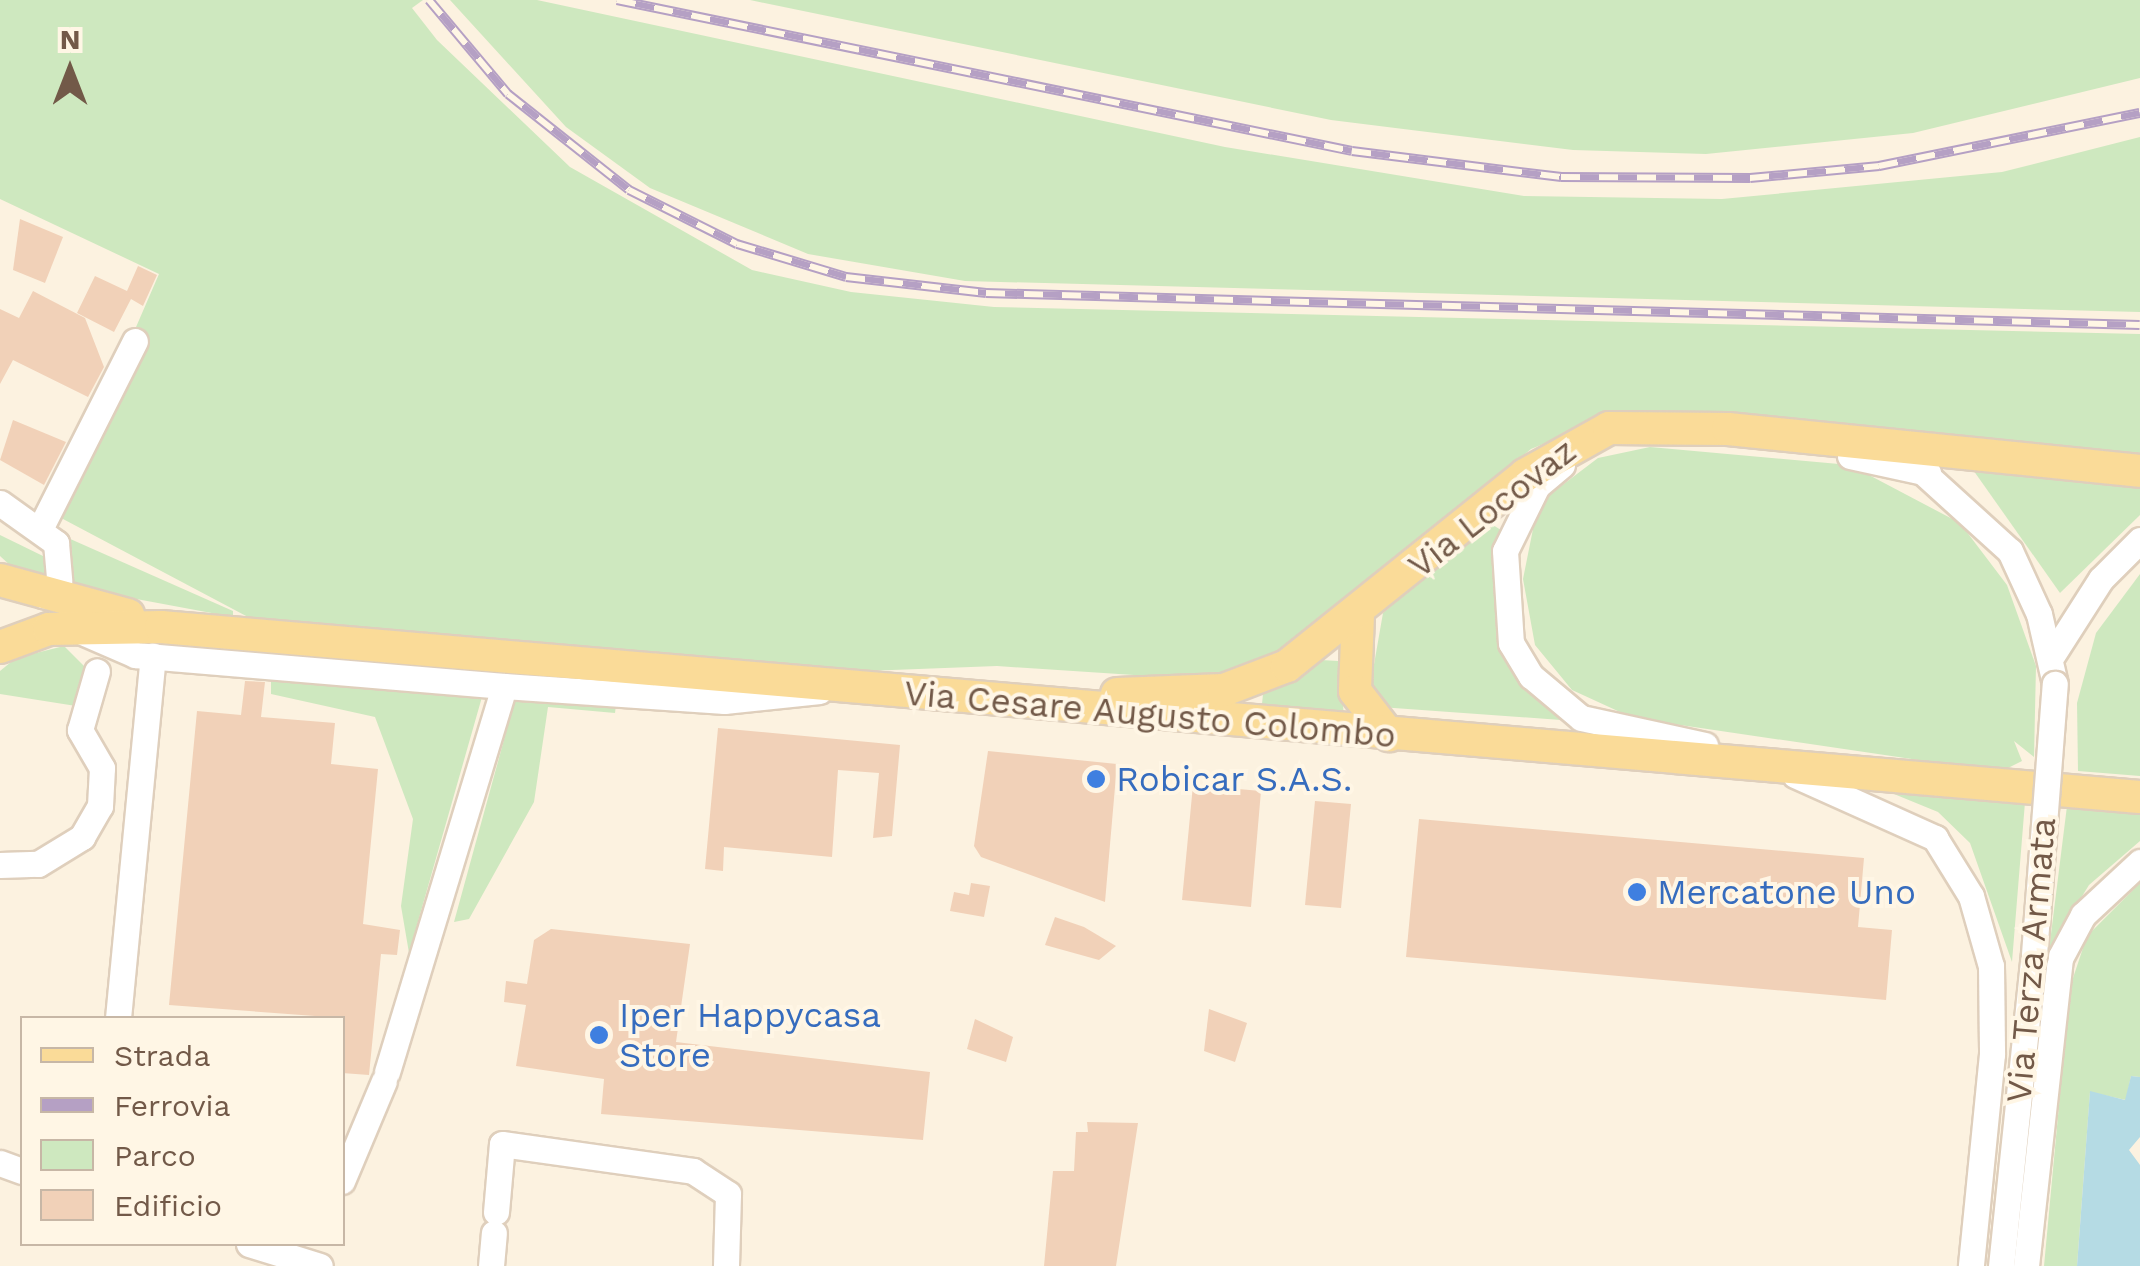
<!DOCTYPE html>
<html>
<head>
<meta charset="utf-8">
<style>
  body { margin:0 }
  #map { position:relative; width:2140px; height:1266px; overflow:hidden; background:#fcf2e0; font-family:"Work Sans",sans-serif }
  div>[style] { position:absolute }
  .green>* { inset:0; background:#cee8bf }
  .water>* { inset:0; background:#b5dbe4 }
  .building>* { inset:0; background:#f1d1b8 }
  .roads { filter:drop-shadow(2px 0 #dfcfbc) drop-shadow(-2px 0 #dfcfbc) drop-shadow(0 2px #dfcfbc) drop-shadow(0 -2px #dfcfbc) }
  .minor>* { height:25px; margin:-12.5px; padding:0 12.5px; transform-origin:12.5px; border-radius:12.5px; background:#fff }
  .major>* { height:32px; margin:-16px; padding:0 16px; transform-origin:16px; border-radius:16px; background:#fadb98 }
  .rail>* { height:10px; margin-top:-5px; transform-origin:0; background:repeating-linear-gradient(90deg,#fff6e5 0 19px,#b5a0c4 0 38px); box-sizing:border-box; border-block:2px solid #b5a0c4 }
  .bridges { filter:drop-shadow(2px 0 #dfcfbc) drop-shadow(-2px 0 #dfcfbc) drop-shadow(0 2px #dfcfbc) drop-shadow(0 -2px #dfcfbc) }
  .minor-bridge>* { height:25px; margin:-12.5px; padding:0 12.5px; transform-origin:12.5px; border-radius:12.5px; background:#fff }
  .dots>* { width:28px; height:28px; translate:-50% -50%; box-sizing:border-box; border:5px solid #fff6e5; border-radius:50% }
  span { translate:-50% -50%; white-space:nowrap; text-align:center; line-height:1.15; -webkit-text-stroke:8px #fff6e5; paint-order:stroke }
  .street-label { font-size:35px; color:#725948 }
  .shop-label { font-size:35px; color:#366cbe }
  .left { translate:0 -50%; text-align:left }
  .legend { position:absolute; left:20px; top:1016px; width:325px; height:230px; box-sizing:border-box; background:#fff6e5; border:2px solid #c7b7a6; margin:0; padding:12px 18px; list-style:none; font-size:30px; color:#725948 }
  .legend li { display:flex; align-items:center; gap:20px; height:50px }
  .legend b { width:50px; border:2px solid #c7b7a6 }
  .north { position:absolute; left:20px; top:20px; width:100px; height:100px; -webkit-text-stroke:8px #fff6e5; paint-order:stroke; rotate:0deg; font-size:28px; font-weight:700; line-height:40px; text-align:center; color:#725948 }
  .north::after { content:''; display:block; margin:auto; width:35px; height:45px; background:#725948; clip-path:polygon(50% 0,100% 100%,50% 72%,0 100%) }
</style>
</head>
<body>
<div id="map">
  <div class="green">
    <i style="clip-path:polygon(0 0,423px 0,412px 8px,437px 40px,570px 167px,752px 270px,851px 292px,994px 307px,2140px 334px,2140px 457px,1621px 412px,1531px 449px,1344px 604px,1279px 650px,1210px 680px,997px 666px,866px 671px,248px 617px,63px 519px,58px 507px,159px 274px,0 199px)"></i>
    <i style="clip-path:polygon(450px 0,537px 0,1225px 147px,1524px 196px,1722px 199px,2002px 172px,2140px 137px,2140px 312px,965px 281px,808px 254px,650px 188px,566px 127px)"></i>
    <i style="clip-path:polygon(750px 0,2140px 0,2140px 78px,1913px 133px,1706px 154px,1573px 150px,1331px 120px)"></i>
    <i style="clip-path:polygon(1650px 447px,1850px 465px,1960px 523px,2007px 585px,2036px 666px,2034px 757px,2014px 741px,2022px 761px,2000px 772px,1633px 718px,1572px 690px,1535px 645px,1523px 579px,1535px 519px,1548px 496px,1598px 458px)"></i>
    <i style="clip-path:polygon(1971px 467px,2140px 478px,2140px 515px,2060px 593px)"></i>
    <i style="clip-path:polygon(1488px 522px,1501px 530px,1492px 569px,1500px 642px,1561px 720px,1380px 707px,1369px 693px,1383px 613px)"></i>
    <i style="clip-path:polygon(59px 534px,233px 611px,233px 617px,72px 587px)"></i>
    <i style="clip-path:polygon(0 535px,45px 557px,50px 577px,12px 567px,0 556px)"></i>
    <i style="clip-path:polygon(2140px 574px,2140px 776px,2078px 771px,2077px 703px,2096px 633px)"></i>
    <i style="clip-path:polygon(64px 646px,85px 667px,76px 706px,0 694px,0 671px,16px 658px)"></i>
    <i style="clip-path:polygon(1321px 660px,1338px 661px,1344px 715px,1262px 704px,1263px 694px)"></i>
    <i style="clip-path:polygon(271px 676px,482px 697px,409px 953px,401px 906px,413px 819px,375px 717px,271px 694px)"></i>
    <i style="clip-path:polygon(516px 696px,616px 705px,615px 713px,548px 707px,534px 802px,469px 919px,454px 922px)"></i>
    <i style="clip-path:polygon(1894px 794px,2025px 802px,2012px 962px,1970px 843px,1938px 812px)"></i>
    <i style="clip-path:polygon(2067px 806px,2140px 814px,2140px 841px,2089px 885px,2049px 950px)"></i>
    <i style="clip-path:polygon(2140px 883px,2140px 1077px,2131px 1076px,2126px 1100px,2090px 1092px,2077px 1266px,2044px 1266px,2070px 987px,2087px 936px)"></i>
  </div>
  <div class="water">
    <i style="clip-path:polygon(2131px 1076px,2140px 1077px,2140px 1137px,2129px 1150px,2140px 1165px,2140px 1266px,2077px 1266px,2090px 1091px,2125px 1100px)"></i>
  </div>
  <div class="building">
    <i style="clip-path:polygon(20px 219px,63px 237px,45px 283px,13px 270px)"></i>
    <i style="clip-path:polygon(138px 266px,157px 275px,143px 306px,131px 299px,114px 332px,77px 313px,95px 276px,127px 291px)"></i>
    <i style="clip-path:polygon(33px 291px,85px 318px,104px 367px,88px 397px,13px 360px,0 384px,0 309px,19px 318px)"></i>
    <i style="clip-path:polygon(13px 420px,66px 442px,44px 485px,0 460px)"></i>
    <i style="clip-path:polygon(245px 681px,265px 682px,261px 717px,335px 723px,331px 764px,378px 769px,363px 924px,400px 930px,397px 955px,381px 954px,369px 1075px,342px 1073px,342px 1018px,169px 1005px,197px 711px,241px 715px)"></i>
    <i style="clip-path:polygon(718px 728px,900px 745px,892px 836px,873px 838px,879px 773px,838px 770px,832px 857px,724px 847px,723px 871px,705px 869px)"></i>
    <i style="clip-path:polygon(988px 751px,1117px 764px,1105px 902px,981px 857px,974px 846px)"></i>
    <i style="clip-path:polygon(1193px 785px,1261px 791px,1251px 907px,1182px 900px)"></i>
    <i style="clip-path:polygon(1315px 801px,1351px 804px,1341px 908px,1305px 905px)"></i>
    <i style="clip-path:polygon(1419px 819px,1864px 858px,1858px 927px,1892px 930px,1886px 1000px,1406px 957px)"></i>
    <i style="clip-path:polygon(971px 883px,990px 886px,984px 917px,950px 911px,954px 892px,969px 895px)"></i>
    <i style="clip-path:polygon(1055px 917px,1084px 927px,1116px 946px,1099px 960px,1045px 945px)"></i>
    <i style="clip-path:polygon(551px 929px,690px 944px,676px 1042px,930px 1072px,923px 1140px,601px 1114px,604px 1079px,516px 1066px,526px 1005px,504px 1002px,506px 981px,527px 984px,534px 940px)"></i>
    <i style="clip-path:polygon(1209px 1009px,1247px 1023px,1235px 1062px,1204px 1051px)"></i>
    <i style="clip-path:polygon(975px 1019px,1013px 1037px,1006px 1062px,967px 1049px)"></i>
    <i style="clip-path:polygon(1087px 1122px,1138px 1123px,1116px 1266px,1044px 1266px,1053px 1171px,1074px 1171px,1076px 1132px,1088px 1132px)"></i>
  </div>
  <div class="roads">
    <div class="minor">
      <i style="left:1850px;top:456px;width:80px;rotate:12.3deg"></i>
      <i style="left:1562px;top:465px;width:33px;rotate:140deg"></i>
      <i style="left:1537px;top:486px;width:72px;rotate:116.2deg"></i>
      <i style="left:1505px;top:551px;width:92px;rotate:86.3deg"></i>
      <i style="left:1511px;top:643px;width:39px;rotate:59deg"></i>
      <i style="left:1531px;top:676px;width:65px;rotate:40deg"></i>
      <i style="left:1581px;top:718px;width:127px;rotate:12.3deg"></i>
      <i style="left:1915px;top:465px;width:128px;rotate:42.2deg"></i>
      <i style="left:2010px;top:551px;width:69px;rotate:65.3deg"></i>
      <i style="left:2039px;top:614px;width:72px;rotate:77.1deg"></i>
      <i style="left:0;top:503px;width:69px;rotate:35.5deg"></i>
      <i style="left:56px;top:543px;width:38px;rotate:85deg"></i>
      <i style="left:59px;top:581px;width:21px;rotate:137deg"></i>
      <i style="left:42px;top:525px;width:206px;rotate:-63.2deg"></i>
      <i style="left:73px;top:628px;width:68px;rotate:23.5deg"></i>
      <i style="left:135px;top:655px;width:370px;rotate:4.8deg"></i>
      <i style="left:504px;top:686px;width:221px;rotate:3.9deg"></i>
      <i style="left:724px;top:701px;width:96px;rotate:-6deg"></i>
      <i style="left:2053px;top:654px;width:89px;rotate:-57.4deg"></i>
      <i style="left:2101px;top:579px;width:55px;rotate:-45deg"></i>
      <i style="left:1795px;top:775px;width:154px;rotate:24.2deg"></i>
      <i style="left:1935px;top:838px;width:68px;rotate:58.2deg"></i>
      <i style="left:1971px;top:896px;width:73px;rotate:74.1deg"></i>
      <i style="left:1991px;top:966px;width:88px;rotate:89.3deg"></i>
      <i style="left:1992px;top:1054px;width:213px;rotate:95.7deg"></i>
      <i style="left:0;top:865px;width:38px;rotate:-2deg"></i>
      <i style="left:38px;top:864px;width:52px;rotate:-31.5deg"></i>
      <i style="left:82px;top:837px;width:36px;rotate:-60deg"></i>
      <i style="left:100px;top:806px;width:38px;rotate:-87deg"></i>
      <i style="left:102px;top:768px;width:44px;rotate:-120.1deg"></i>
      <i style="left:80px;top:730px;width:61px;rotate:-73.9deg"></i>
      <i style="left:118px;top:1018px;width:364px;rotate:-84.5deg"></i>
      <i style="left:387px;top:1072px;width:403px;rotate:-73.1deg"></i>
      <i style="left:0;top:1163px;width:23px;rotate:20deg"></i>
      <i style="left:342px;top:1181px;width:108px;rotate:-67.2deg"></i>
      <i style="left:496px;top:1212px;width:68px;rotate:-85deg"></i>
      <i style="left:502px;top:1144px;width:193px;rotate:8deg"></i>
      <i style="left:693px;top:1171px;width:42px;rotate:33.3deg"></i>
      <i style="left:728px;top:1194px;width:72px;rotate:91.6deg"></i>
      <i style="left:249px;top:1244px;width:74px;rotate:17.2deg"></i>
      <i style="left:491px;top:1266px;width:33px;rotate:-85deg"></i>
      <i style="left:2001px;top:1266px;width:314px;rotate:-84deg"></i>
      <i style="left:2026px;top:1266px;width:310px;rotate:-83.7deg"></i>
      <i style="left:2060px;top:958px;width:49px;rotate:-61.9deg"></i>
      <i style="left:2083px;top:915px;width:78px;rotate:-42.9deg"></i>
    </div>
    <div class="major">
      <i style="left:0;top:580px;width:133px;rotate:15.3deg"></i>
      <i style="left:1358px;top:615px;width:76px;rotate:92.3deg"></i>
      <i style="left:1355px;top:691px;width:56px;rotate:52.3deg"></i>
      <i style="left:0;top:647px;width:52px;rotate:-20.2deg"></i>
      <i style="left:49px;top:629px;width:112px;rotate:-1deg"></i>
      <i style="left:161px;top:627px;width:1986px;rotate:4.91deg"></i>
      <i style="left:1117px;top:694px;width:107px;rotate:-2.1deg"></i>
      <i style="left:1224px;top:690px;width:67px;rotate:-20.9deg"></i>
      <i style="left:1287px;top:666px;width:305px;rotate:-38.7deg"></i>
      <i style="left:1525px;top:475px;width:96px;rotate:-29.2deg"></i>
      <i style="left:1609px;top:428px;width:119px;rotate:0.5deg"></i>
      <i style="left:1728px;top:429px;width:414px;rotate:5.8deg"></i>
    </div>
  </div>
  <div class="rail">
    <i style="left:429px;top:0;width:123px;rotate:50deg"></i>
    <i style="left:508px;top:94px;width:154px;rotate:38.4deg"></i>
    <i style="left:629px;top:190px;width:121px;rotate:26.6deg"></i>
    <i style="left:737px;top:244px;width:114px;rotate:16.8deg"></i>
    <i style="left:846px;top:277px;width:141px;rotate:6.5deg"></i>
    <i style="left:986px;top:293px;width:1154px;rotate:1.59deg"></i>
    <i style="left:617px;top:0;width:750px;rotate:11.61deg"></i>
    <i style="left:1352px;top:151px;width:211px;rotate:7.1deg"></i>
    <i style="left:1561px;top:177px;width:189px;rotate:0.3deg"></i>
    <i style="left:1750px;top:178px;width:130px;rotate:-5.3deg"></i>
    <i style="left:1879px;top:166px;width:266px;rotate:-11.5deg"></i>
  </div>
  <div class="bridges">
    <div class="minor-bridge">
      <i style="left:2034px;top:954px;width:271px;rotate:-85.6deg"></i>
    </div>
  </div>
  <div class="dots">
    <i style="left:1096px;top:779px;background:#3f7fe0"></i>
    <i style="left:1637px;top:892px;background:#3f7fe0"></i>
    <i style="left:599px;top:1035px;background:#3f7fe0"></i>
  </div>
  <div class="street-label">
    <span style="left:1492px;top:508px;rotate:-38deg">Via Locovaz</span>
    <span style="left:1150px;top:714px;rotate:5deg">Via Cesare Augusto Colombo</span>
    <span style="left:2031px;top:960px;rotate:-85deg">Via Terza Armata</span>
  </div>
  <div class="shop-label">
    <span class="left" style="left:1116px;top:779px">Robicar S.A.S.</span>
    <span class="left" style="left:1657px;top:892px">Mercatone Uno</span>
    <span class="left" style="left:619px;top:1035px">Iper Happycasa<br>Store</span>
  </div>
  <ul class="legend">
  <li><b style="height:12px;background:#fadb98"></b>Strada</li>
  <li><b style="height:12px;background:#b5a0c4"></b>Ferrovia</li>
  <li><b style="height:28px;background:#cee8bf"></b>Parco</li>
  <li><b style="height:28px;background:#f1d1b8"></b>Edificio</li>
  </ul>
  <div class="north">N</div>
</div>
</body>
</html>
